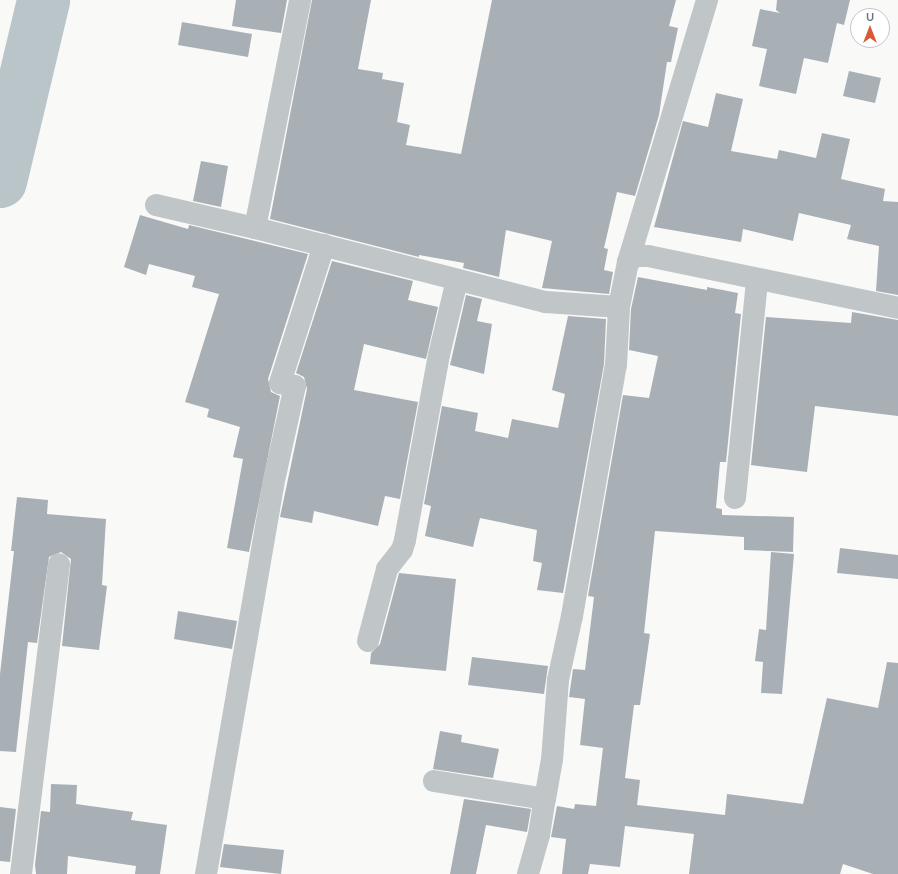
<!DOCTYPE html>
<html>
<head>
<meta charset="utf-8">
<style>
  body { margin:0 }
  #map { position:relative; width:898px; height:874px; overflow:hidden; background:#f9f9f7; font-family:Lato,sans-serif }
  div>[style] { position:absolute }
  .river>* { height:53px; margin:-26.5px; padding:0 26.5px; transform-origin:26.5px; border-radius:26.5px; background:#b9c5c9 }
  .building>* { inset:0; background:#a8b0b6 }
  .minor>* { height:22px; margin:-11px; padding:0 11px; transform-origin:11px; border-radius:11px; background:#c0c5c8 }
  span { translate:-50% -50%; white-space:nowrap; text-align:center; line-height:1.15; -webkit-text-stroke:4px #fff; paint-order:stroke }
  .north { position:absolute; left:850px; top:8px; width:40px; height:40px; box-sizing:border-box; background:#fff; border:1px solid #c2c8cc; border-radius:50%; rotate:0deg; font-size:11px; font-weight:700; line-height:16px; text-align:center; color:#667580 }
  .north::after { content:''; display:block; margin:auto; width:14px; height:18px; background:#da5937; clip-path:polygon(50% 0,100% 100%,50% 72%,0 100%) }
</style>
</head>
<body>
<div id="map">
  <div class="river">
    <i style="left:0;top:181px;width:186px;rotate:-76.6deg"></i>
  </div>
  <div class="building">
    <i style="clip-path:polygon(236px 0,287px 0,281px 33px,232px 26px)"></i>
    <i style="clip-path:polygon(312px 0,371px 0,358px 69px,383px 73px,382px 79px,404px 83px,397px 122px,410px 125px,406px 145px,461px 154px,492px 0,676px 0,669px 26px,678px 28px,671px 62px,667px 62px,659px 115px,635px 196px,617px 192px,604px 248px,608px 249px,604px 270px,613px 272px,609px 294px,542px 288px,552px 241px,506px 230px,499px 277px,463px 268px,464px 263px,419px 255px,419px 257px,270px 219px)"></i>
    <i style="clip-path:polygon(777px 0,850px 0,844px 25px,837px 23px,828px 63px,804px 58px,796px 94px,759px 86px,767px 49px,752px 46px,760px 9px,780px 13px,776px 10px)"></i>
    <i style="clip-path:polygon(182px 22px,252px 34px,248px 57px,178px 45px)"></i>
    <i style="clip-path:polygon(849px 71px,881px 78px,875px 103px,843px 96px)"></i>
    <i style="clip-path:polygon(716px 93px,743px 99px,731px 151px,777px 159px,779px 150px,816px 158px,822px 133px,850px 139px,841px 179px,885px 189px,883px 201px,898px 202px,898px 295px,876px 291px,879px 246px,847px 239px,851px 225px,799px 213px,793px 241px,743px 229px,741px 242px,654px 227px,683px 121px,708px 127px)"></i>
    <i style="clip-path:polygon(201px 161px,228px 166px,221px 207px,193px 201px)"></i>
    <i style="clip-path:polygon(140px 215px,188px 229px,189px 225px,308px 254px,268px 379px,271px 392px,280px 396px,249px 552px,227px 548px,243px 459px,233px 457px,240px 427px,207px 417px,209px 409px,185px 402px,219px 294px,192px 287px,195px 276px,149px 264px,146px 275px,124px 267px)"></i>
    <i style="clip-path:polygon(332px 261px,413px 281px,408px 300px,438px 307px,426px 359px,364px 344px,354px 390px,418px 402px,400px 499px,385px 496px,378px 526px,314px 511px,312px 523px,280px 517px,307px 389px,304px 377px,296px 373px)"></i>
    <i style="clip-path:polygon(638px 277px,707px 290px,707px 287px,738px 293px,735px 313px,741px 314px,726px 462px,720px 462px,716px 508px,722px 509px,722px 515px,794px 517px,793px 552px,744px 550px,744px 537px,655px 531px,644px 633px,650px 634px,640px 705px,634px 705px,625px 778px,640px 780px,637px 805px,725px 815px,727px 794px,803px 804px,827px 698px,878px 708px,887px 662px,898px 663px,898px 874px,873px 874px,843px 864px,840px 874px,689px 874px,694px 834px,625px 826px,620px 867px,590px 864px,588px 874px,562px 874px,566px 839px,551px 837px,557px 806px,574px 809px,575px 804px,596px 806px,603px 748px,580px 745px,585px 699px,569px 697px,573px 669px,585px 670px,594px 597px,588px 596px,623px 395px,649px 398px,658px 356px,629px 350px,631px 309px)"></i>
    <i style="clip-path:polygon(466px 295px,482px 299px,477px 321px,492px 324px,484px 374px,450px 365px)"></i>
    <i style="clip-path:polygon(852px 312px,898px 320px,898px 416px,815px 406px,807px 472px,751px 465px,766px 317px,851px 323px)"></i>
    <i style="clip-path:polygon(568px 316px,606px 319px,604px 364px,563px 593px,537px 590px,542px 563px,533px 561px,537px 530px,480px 518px,473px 547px,425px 536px,431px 506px,424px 504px,442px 406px,478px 413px,475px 431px,508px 438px,512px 419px,558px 428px,565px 394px,552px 390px)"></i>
    <i style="clip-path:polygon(17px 497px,48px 500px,47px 514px,106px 519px,102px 585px,107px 586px,99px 650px,62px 646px,71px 559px,61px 552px,49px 557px,37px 643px,28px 642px,16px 752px,0 751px,0 674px,14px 551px,11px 551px)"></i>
    <i style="clip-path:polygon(840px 548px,898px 555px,898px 579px,837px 573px)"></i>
    <i style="clip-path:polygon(771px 552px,794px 554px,782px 694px,761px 693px,763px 662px,755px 661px,759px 629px,766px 630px)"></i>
    <i style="clip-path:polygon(399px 573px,456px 579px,446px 671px,370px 664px,371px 653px,380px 644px)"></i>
    <i style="clip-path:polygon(178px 611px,237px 621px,232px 649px,174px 639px)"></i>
    <i style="clip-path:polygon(472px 657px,548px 666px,544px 694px,468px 685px)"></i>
    <i style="clip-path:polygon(440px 731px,462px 735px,461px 742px,499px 749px,493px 778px,433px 769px)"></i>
    <i style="clip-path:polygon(51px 784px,77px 785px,76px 804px,133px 812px,131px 820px,167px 825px,160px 874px,135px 874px,136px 866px,68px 856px,67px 874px,36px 874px,35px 865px,41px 811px,50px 812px)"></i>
    <i style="clip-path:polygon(464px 799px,531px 809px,527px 832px,486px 825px,476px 874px,450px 874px)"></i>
    <i style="clip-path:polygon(0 807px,16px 809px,10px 862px,0 861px)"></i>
    <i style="clip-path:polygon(224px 844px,284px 850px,281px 874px,220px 867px)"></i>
  </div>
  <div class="minor">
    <i style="left:156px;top:205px;width:102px;rotate:13.1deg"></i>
    <i style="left:255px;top:228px;width:300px;rotate:14.3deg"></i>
    <i style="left:546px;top:302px;width:73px;rotate:3.9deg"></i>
    <i style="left:255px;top:228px;width:232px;rotate:-78.8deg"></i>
    <i style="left:628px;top:262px;width:274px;rotate:-73.2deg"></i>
    <i style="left:735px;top:498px;width:219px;rotate:-84.2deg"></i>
    <i style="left:368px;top:641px;width:74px;rotate:-75.2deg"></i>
    <i style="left:387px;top:569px;width:24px;rotate:-52deg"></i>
    <i style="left:402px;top:550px;width:10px;rotate:-73deg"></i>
    <i style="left:405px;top:540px;width:188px;rotate:-79.6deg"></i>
    <i style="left:439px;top:355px;width:77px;rotate:-76.5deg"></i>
    <i style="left:434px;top:781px;width:112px;rotate:9.2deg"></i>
    <i style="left:21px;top:874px;width:312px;rotate:-83deg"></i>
    <i style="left:206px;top:874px;width:395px;rotate:-80.2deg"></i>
    <i style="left:273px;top:485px;width:101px;rotate:-77.5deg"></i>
    <i style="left:295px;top:386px;width:15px;rotate:-169deg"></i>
    <i style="left:280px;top:383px;width:145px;rotate:-72.3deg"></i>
    <i style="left:528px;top:874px;width:41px;rotate:-74.2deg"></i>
    <i style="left:539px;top:835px;width:36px;rotate:-81deg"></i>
    <i style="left:545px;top:799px;width:40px;rotate:-80deg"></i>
    <i style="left:552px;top:760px;width:80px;rotate:-85.7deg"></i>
    <i style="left:558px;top:680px;width:66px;rotate:-77.7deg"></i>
    <i style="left:572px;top:616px;width:255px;rotate:-80.1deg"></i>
    <i style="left:616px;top:365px;width:58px;rotate:-87deg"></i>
    <i style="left:619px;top:307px;width:46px;rotate:-78.7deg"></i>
    <i style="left:628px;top:262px;width:10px;rotate:-37deg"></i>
    <i style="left:636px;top:256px;width:12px"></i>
    <i style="left:648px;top:256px;width:255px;rotate:11.7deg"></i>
  </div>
  <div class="north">U</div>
</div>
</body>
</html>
